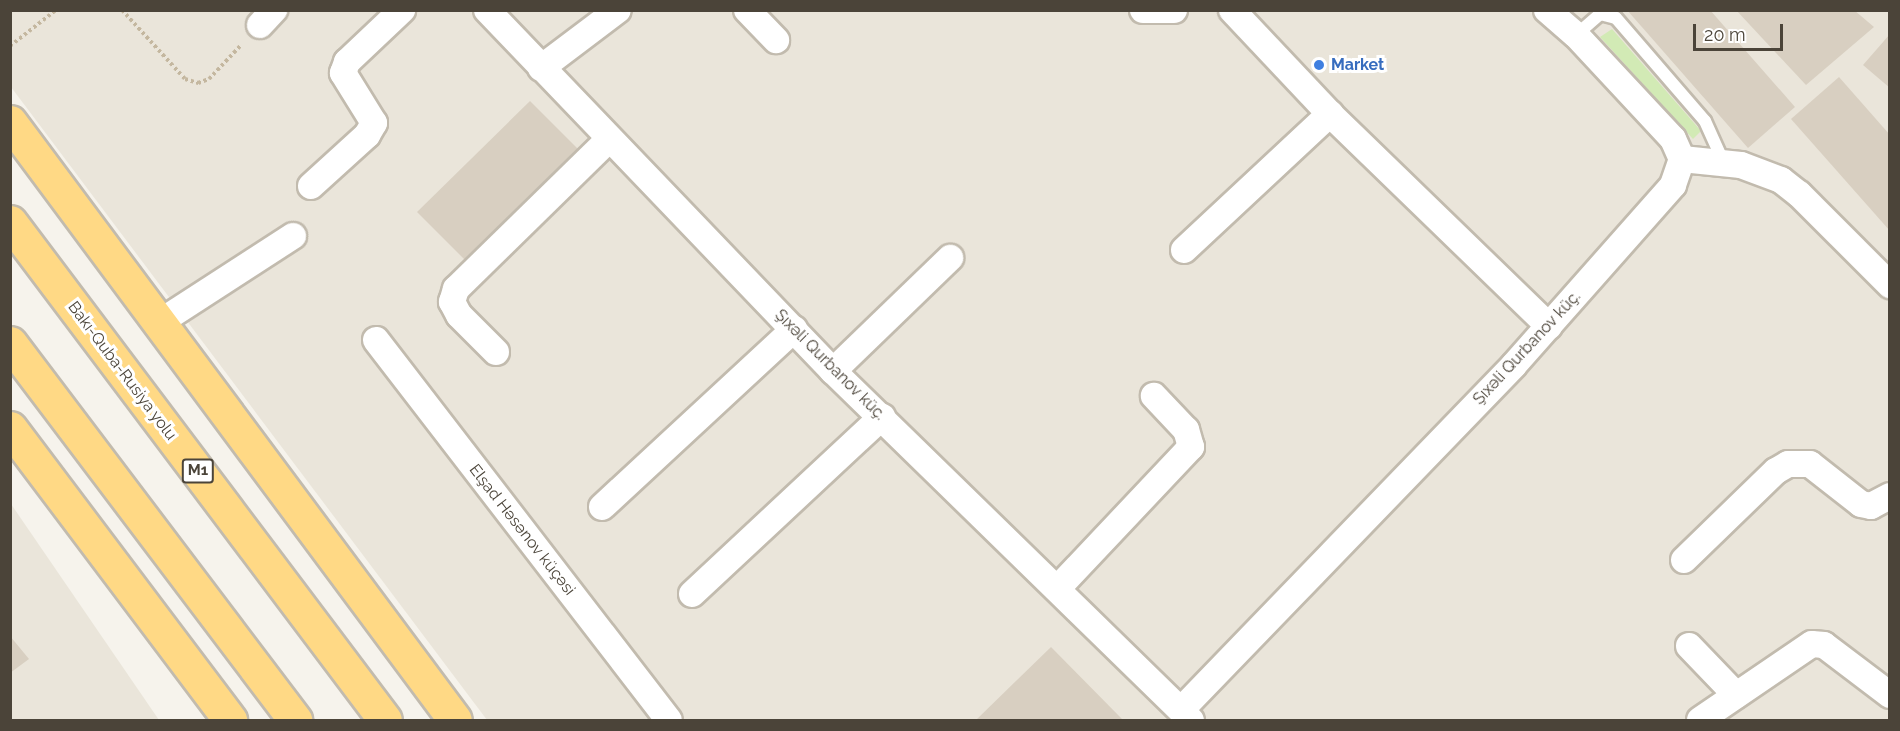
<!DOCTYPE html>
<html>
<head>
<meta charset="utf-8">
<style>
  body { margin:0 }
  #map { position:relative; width:1900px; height:731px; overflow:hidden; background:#f6f3ec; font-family:Raleway,sans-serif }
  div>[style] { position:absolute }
  .residential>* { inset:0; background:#eae5da }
  .green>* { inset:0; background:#d2eab5 }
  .building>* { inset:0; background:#d8cfc1 }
  .path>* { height:4px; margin-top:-2px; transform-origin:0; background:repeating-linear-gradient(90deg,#c4b79f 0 3px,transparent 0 6px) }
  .roads { filter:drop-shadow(2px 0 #c2bbae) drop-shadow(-2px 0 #c2bbae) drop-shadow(0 2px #c2bbae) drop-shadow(0 -2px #c2bbae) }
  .service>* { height:12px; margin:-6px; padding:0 6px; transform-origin:6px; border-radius:6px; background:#fff }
  .minor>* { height:26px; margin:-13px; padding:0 13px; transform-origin:13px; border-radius:13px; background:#fff }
  .trunk>* { height:33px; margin:-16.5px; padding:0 16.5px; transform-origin:16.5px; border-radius:16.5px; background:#ffd985 }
  .dots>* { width:16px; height:16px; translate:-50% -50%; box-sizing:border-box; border:3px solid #fff; border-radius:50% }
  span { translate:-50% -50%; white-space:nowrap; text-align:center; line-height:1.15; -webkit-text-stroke:6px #fff; paint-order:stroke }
  .shield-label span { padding:2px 4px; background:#fff; border:2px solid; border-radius:4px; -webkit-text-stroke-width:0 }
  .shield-label { font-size:15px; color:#4b4439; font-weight:700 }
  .shop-label { font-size:16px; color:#366cbe; font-weight:700 }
  .left { translate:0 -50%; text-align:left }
  .street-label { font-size:16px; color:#4b4439 }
  .frame { position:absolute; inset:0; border:12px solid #4b4439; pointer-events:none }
  .scale { position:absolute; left:1693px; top:24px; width:90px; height:27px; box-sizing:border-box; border:3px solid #4b4439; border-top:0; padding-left:8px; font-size:18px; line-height:21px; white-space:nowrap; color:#4b4439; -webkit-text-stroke:4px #fff; paint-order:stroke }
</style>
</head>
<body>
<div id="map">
  <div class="residential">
    <i style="clip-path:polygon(11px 10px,1889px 11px,1889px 720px,487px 720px,11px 87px)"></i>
    <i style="clip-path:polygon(11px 504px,159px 720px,11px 720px)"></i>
  </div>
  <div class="green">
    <i style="clip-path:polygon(1612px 29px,1701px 131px,1693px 139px,1600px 37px)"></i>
  </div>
  <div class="building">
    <i style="clip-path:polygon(1627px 10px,1710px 10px,1795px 107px,1748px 148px)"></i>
    <i style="clip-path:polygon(1736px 10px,1854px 10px,1874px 27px,1806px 85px)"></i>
    <i style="clip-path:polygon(1890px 34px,1890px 88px,1863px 65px)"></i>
    <i style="clip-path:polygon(1839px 77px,1890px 135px,1890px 231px,1791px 119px)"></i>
    <i style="clip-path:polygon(530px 101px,580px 151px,467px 262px,417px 212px)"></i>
    <i style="clip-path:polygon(10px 636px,29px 659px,10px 673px)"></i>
    <i style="clip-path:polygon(1051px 647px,1123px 720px,976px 720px)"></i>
  </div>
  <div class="path">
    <i style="left:122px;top:10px;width:93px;rotate:47.6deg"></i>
    <i style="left:185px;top:79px;width:14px;rotate:17deg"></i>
    <i style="left:198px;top:83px;width:12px;rotate:-20deg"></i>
    <i style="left:209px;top:79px;width:47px;rotate:-46.7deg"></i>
    <i style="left:10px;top:46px;width:58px;rotate:-38deg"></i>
  </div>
  <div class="roads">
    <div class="service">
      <i style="left:1576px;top:35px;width:32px;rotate:-41deg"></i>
      <i style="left:1600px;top:14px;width:16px;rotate:14deg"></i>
      <i style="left:1616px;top:18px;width:136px;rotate:49.2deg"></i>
      <i style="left:1705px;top:121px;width:44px;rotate:65.8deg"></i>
    </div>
    <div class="minor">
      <i style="left:487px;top:10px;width:500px;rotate:46.22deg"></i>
      <i style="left:833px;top:371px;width:500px;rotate:44.3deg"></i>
      <i style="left:747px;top:10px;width:42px;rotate:46deg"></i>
      <i style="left:1143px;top:10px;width:31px"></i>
      <i style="left:1232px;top:10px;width:143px;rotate:46.7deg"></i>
      <i style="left:1330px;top:114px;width:305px;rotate:44.1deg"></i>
      <i style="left:1547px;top:10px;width:38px;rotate:41deg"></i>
      <i style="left:1576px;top:35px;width:142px;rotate:47deg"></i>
      <i style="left:1673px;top:139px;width:22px;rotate:66deg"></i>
      <i style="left:260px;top:25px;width:21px;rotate:-47deg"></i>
      <i style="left:541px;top:68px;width:96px;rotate:-37deg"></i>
      <i style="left:311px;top:186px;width:76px;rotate:-42.3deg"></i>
      <i style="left:367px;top:135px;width:14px;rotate:-60deg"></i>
      <i style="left:374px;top:123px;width:59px;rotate:-121.8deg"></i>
      <i style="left:343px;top:73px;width:12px;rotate:-70deg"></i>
      <i style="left:347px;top:62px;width:76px;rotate:-43.4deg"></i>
      <i style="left:1184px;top:250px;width:200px;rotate:-43deg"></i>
      <i style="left:157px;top:324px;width:162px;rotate:-32.9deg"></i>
      <i style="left:376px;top:340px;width:480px;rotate:52.4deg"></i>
      <i style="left:496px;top:352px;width:52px;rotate:-135deg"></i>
      <i style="left:459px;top:315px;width:15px;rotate:-118deg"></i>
      <i style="left:452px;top:302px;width:14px;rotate:-73deg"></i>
      <i style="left:456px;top:289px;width:214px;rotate:-44.4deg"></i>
      <i style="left:833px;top:371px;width:163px;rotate:-44deg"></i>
      <i style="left:602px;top:507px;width:262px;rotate:-42.8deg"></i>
      <i style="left:1684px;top:560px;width:128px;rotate:-44.1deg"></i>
      <i style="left:1776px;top:471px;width:14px;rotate:-30deg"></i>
      <i style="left:1788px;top:464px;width:22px"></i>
      <i style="left:1810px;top:464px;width:65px;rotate:38.1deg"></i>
      <i style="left:1861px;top:504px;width:10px;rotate:11deg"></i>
      <i style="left:1871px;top:506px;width:21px;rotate:-28deg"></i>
      <i style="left:1058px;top:588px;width:194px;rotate:-46.7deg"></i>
      <i style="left:1191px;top:447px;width:18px;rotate:-106deg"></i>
      <i style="left:1186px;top:430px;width:47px;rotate:-133.3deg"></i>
      <i style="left:692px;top:594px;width:260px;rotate:-43deg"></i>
      <i style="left:1689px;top:646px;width:68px;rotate:46.2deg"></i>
      <i style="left:1181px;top:710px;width:479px;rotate:-46deg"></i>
      <i style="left:1514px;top:365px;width:240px;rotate:-48.5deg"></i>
      <i style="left:1673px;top:185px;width:28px;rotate:-71deg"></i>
      <i style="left:1682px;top:159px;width:59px;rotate:5.8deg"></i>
      <i style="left:1741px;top:165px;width:43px;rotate:20.6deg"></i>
      <i style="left:1781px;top:180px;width:23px;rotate:38deg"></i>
      <i style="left:1799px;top:194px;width:129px;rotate:45deg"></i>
      <i style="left:1700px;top:720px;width:135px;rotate:-34.2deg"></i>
      <i style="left:1812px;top:644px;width:12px;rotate:5deg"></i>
      <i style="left:1824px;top:645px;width:83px;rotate:37.1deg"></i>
    </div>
    <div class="trunk">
      <i style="left:10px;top:122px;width:745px;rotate:53.35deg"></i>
      <i style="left:10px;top:222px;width:623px;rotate:53.02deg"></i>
      <i style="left:10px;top:343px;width:473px;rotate:52.9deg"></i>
      <i style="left:10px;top:428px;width:366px;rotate:53deg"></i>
    </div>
  </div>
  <div class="dots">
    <i style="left:1319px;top:65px;background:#3f7fe0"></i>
  </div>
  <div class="shield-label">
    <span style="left:198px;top:471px">M1</span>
  </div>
  <div class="shop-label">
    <span class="left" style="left:1331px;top:65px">Market</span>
  </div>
  <div class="street-label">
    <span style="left:1527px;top:348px;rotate:-47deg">Şıxəli Qurbanov küç.</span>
    <span style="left:830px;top:365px;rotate:45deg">Şıxəli Qurbanov küç.</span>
    <span style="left:122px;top:371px;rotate:53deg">Bakı-Quba-Rusiya yolu</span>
    <span style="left:522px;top:530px;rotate:52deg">Elşad Həsənov küçəsi</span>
  </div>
  <div class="frame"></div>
  <div class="scale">20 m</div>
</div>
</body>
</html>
